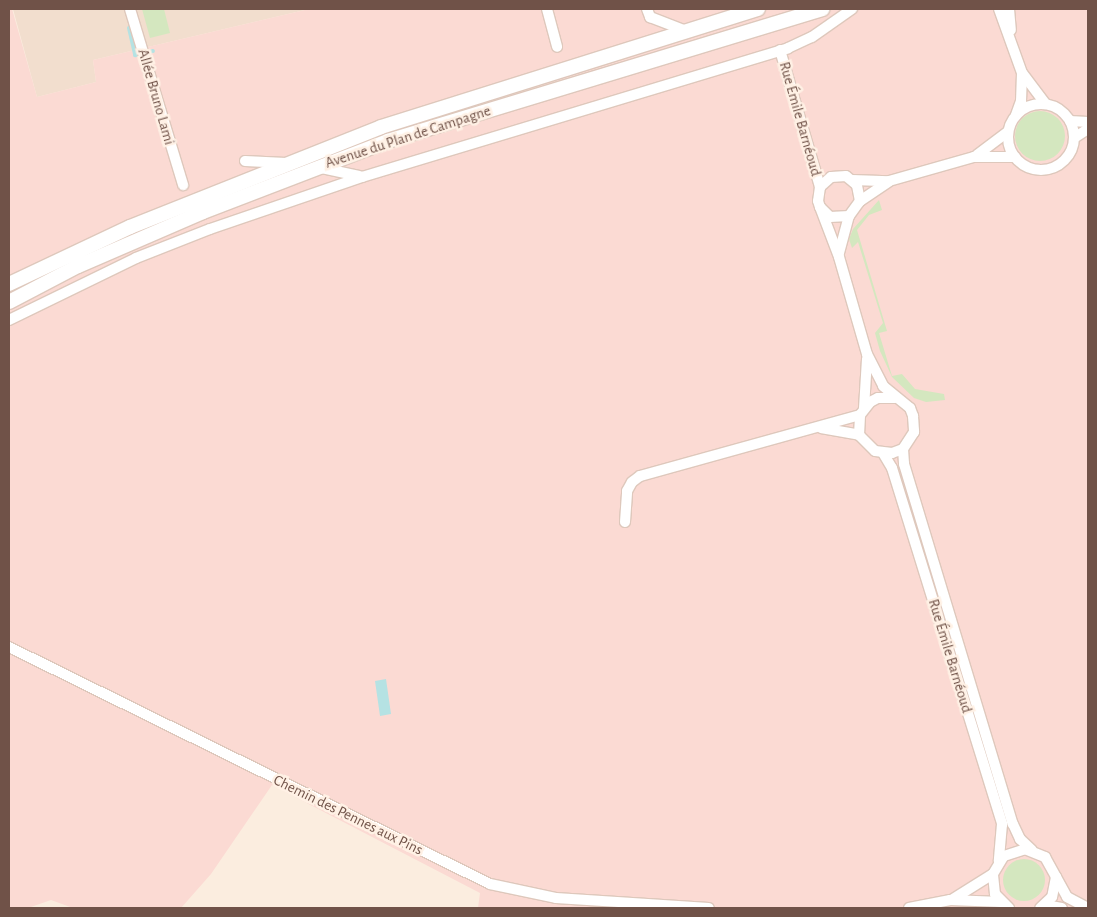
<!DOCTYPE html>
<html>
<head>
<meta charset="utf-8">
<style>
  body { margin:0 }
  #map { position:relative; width:1097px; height:917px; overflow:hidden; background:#fbeddf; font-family:"Alegreya Sans",sans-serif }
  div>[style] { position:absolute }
  .residential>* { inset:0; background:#f2dece }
  .commercial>* { inset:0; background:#fbdad3 }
  .green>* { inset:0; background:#d4e7bf }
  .round { border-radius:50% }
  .water>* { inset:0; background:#b5e2e3 }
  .stream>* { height:4px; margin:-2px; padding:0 2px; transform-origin:2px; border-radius:2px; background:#b5e2e3 }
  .roads { filter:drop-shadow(1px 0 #dec8bc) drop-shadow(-1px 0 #dec8bc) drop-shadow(0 1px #dec8bc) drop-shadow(0 -1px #dec8bc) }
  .street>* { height:10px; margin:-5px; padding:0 5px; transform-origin:5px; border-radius:5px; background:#fff }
  .street>.ring { margin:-5px; padding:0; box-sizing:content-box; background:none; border:10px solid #fff; border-radius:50% }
  .secondary>* { height:14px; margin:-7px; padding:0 7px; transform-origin:7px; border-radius:7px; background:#fff }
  span { translate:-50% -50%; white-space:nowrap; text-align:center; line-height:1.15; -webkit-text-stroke:5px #fff1e5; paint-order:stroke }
  .street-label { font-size:15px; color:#705248 }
  .frame { position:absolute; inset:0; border:10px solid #705248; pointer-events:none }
</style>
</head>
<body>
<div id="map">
  <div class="residential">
    <i style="clip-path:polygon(13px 9px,309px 9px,93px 60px,96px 82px,37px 97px)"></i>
  </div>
  <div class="commercial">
    <i style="clip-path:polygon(9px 9px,12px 9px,37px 97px,96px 82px,93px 60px,309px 9px,1088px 9px,1088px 908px,478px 908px,480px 893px,272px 785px,211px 874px,181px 908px,73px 908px,51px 900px,28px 908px,9px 908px)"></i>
  </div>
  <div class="green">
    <i style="clip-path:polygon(142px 9px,164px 9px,170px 33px,150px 38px)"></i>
    <i class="round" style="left:1015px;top:111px;width:50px;height:50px"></i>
    <i style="clip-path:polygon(879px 200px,882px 210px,869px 215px,857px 230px,887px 331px,879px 333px,892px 376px,902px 374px,915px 389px,944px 394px,945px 400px,926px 402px,914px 398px,892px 377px,880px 351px,875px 333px,883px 323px,858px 242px,852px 248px,849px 239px,853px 229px)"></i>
    <i class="round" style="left:1003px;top:859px;width:42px;height:42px"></i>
  </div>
  <div class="water">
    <i style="clip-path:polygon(386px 679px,391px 714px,380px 716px,375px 681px)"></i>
  </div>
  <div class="stream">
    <i style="left:129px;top:28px;width:28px;rotate:77deg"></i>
    <i style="left:135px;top:55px;width:4px"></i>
    <i style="left:148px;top:52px;width:5px;rotate:-11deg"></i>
  </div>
  <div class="roads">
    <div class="street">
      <i style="left:130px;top:9px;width:184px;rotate:73.2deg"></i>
      <i style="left:547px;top:9px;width:39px;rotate:75deg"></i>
      <i style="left:647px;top:9px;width:9px;rotate:69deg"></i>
      <i style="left:650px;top:17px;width:40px;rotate:21deg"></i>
      <i style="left:999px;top:9px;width:68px;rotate:70.2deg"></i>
      <i style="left:1022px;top:73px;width:28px;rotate:92deg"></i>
      <i style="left:1021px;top:101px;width:15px;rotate:110deg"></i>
      <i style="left:1009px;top:9px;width:21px;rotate:85deg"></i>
      <i style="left:780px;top:50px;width:143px;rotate:73.7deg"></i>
      <i style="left:1023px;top:74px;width:36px;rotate:53deg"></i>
      <i class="ring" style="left:1008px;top:104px;width:56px;height:56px"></i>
      <i style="left:1070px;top:121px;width:18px;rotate:3deg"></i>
      <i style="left:1074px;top:138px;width:17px;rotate:-33deg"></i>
      <i style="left:977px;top:155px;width:39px;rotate:-37deg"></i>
      <i style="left:245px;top:161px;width:41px;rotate:2.8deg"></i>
      <i style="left:317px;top:167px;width:43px;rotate:12.1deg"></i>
      <i style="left:852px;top:180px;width:37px;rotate:2deg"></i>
      <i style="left:889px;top:181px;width:88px;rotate:-15.8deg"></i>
      <i style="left:974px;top:157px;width:41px"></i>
      <i style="left:860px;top:201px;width:34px;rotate:-34deg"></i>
      <i style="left:820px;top:207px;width:14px;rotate:45deg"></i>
      <i style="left:830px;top:217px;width:19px;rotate:-3deg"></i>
      <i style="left:849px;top:216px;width:19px;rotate:-54deg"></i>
      <i style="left:860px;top:201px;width:16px;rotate:-101deg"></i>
      <i style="left:857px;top:185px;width:14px;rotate:-141deg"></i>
      <i style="left:846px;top:176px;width:15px;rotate:176deg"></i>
      <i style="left:831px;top:177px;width:15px;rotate:138deg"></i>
      <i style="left:820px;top:187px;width:14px;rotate:98deg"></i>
      <i style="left:818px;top:201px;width:6px;rotate:72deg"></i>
      <i style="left:820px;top:207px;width:53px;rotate:69.2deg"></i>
      <i style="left:839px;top:257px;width:101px;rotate:73.9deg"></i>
      <i style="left:867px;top:354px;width:36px;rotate:63deg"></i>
      <i style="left:883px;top:386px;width:35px;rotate:39deg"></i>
      <i style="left:910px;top:408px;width:9px;rotate:69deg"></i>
      <i style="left:913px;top:416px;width:16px;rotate:86deg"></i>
      <i style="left:914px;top:432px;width:20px;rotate:123deg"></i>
      <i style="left:903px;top:449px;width:12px;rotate:160deg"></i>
      <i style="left:892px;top:453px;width:17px;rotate:-173deg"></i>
      <i style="left:875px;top:451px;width:23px;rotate:-135deg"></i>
      <i style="left:859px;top:435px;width:20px;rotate:-87deg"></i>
      <i style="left:860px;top:415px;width:16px;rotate:-52deg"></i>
      <i style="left:870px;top:402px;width:9px;rotate:-27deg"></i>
      <i style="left:878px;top:398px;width:17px"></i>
      <i style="left:839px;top:253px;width:38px;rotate:-75deg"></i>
      <i style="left:9px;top:320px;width:141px;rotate:-26deg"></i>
      <i style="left:136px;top:258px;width:79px;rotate:-21.4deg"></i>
      <i style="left:210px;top:229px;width:161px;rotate:-18.9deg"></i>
      <i style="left:362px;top:177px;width:445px;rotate:-16.8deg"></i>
      <i style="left:788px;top:48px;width:26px;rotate:-25deg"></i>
      <i style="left:812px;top:37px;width:49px;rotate:-35deg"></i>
      <i style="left:864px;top:408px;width:49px;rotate:-86.5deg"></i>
      <i style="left:821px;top:428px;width:39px;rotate:10deg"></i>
      <i style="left:903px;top:449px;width:15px;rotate:86deg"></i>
      <i style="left:904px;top:464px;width:376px;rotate:73.2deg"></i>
      <i style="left:1013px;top:824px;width:17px;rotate:65deg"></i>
      <i style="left:1020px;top:839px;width:16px;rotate:43deg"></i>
      <i style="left:883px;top:453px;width:17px;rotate:59deg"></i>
      <i style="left:892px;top:468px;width:373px;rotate:72.8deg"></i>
      <i style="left:1002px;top:824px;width:37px;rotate:95deg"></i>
      <i style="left:625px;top:522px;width:31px;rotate:-86deg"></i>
      <i style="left:627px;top:491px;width:10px;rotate:-61deg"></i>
      <i style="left:632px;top:482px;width:10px;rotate:-37deg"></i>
      <i style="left:640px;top:476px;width:228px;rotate:-15.5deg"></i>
      <i style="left:9px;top:647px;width:536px;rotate:26.23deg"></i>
      <i style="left:490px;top:884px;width:67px;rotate:12deg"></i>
      <i style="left:556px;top:898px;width:153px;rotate:3.7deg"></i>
      <i style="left:1056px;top:877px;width:23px;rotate:61deg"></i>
      <i style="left:1067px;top:897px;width:24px;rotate:28deg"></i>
      <i style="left:953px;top:899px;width:47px;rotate:-32deg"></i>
      <i style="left:1045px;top:905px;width:17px;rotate:10deg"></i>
      <i style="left:909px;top:908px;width:42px;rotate:-11deg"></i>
      <i style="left:950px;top:900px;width:51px;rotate:2.2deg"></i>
      <i style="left:1009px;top:908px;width:20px;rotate:-135deg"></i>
      <i style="left:995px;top:894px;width:20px;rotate:-96deg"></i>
      <i style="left:993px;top:874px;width:21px;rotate:-59deg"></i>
      <i style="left:1004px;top:856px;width:22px;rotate:-18deg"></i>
      <i style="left:1025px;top:849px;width:22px;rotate:22deg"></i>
      <i style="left:1045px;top:857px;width:23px;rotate:61deg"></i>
      <i style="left:1056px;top:877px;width:20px;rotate:101deg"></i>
      <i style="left:1052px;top:897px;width:16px;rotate:137deg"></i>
    </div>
    <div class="secondary">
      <i style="left:9px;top:284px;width:134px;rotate:-25.2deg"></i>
      <i style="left:130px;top:227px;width:270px;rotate:-21.7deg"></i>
      <i style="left:381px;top:127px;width:395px;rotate:-17.4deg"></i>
      <i style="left:9px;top:302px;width:78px;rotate:-27.6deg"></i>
      <i style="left:78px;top:266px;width:136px;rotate:-23.4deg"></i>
      <i style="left:203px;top:212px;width:198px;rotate:-21deg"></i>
      <i style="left:388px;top:141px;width:454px;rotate:-16.9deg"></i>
    </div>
  </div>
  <div class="street-label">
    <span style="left:156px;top:97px;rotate:74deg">Allée Bruno Lami</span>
    <span style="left:800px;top:119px;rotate:74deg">Rue Émile Barnéoud</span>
    <span style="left:408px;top:137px;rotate:-18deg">Avenue du Plan de Campagne</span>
    <span style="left:950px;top:656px;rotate:73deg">Rue Émile Barnéoud</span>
    <span style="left:348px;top:815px;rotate:26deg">Chemin des Pennes aux Pins</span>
  </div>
  <div class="frame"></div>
</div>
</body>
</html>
